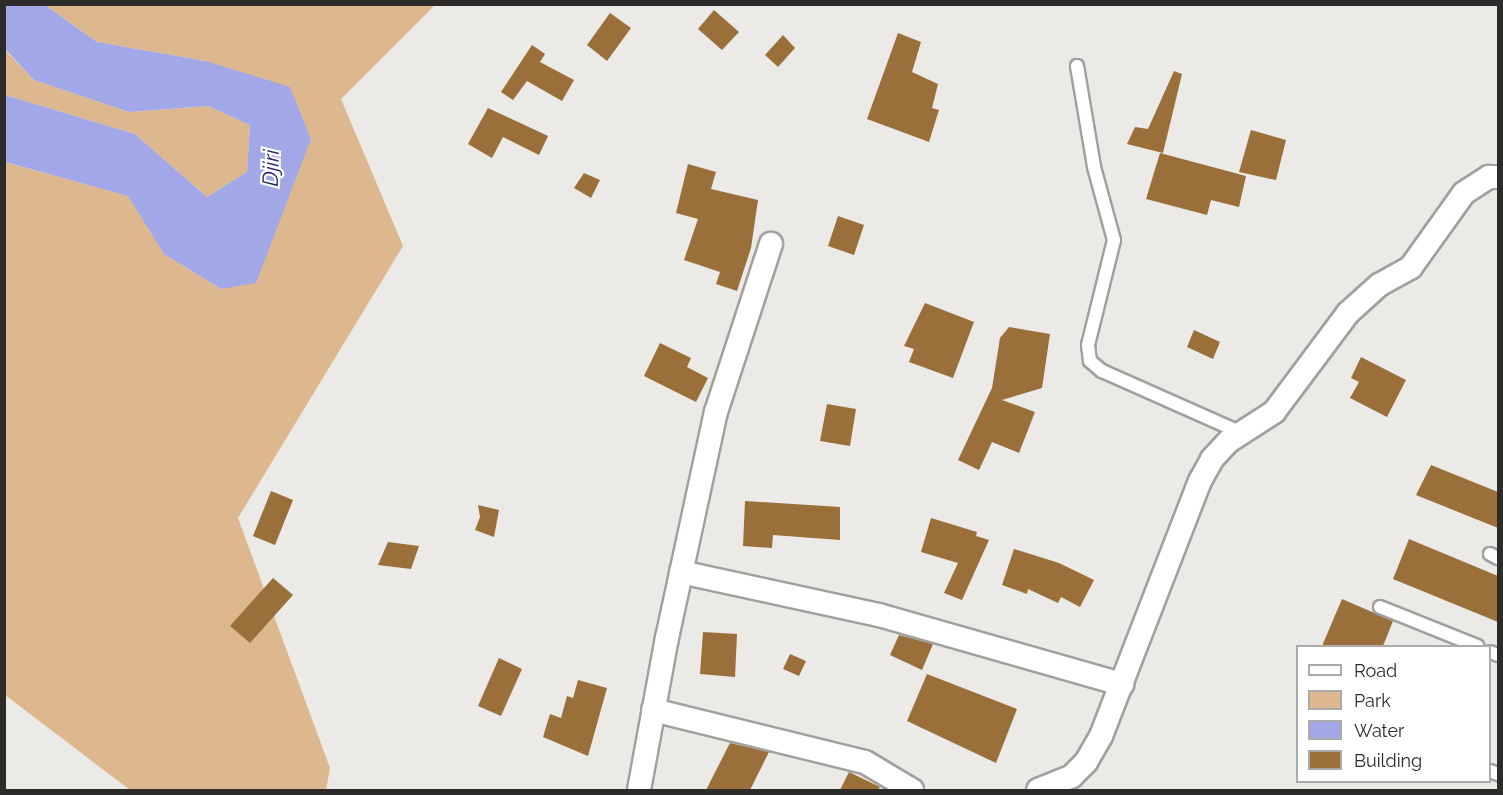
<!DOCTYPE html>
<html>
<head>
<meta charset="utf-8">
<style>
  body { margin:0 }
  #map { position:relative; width:1503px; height:795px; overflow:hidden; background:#eceae7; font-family:Raleway,sans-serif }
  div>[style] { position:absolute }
  .green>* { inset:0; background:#ddb88f }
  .water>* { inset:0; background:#a2a8e7 }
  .building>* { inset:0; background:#9b6f39 }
  .roads { filter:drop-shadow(2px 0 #a2a09e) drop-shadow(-2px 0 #a2a09e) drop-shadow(0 2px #a2a09e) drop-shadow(0 -2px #a2a09e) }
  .lane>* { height:12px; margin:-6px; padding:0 6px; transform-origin:6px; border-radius:6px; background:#fff }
  .street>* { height:22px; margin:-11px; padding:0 11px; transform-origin:11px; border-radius:11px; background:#fff }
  span { translate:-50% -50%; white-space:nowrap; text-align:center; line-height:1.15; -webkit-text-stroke:4.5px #fff; paint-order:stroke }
  .water-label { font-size:22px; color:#2a266e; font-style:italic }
  .frame { position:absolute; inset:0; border:6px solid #2c2b2a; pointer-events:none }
  .legend { position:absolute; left:1296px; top:645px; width:195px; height:138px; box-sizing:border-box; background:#fff; border:2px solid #abaaaa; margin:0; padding:8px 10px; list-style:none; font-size:18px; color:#2c2b2a }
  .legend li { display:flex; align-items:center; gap:12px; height:30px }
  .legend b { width:30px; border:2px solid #abaaaa }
</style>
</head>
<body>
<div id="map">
  <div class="green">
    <i style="clip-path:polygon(45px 5px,435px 5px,341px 99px,403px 246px,238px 518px,330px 768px,326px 790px,130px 790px,5px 695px,4px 162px,129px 196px,164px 254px,221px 289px,311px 139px,206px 61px,97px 42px)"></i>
    <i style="clip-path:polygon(4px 49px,34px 80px,129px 112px,208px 106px,250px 125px,247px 172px,207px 197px,135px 134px,5px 95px)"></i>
  </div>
  <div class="water">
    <i style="clip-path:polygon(5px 4px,45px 5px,97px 42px,206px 61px,290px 87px,311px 139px,256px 283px,221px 289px,164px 254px,128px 196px,5px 162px,5px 95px,135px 134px,207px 197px,247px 172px,250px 125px,208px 106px,129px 112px,34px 80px,5px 49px)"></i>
  </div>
  <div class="building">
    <i style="clip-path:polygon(714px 10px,739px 32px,722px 50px,698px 29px)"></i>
    <i style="clip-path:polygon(610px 13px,631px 28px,607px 61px,587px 45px)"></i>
    <i style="clip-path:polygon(898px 33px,921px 42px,912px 72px,938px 84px,932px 108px,939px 110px,929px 142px,867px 119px)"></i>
    <i style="clip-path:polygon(783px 35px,795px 48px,778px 67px,765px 55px)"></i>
    <i style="clip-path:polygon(532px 45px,545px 54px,540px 62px,574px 80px,562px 101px,527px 81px,513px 100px,501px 92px)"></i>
    <i style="clip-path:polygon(1174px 71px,1182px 74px,1163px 153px,1127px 144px,1135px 127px,1148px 129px)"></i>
    <i style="clip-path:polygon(488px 108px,548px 136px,539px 155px,503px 137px,492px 158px,468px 144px)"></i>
    <i style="clip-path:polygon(1251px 130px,1286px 140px,1276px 180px,1239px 172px)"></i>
    <i style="clip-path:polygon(1160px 153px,1246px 176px,1239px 207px,1211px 200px,1207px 215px,1146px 199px)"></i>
    <i style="clip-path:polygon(688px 164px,716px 172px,711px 189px,758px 200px,751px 248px,737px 291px,716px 284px,720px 272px,684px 260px,698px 219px,676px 213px)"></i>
    <i style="clip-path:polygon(584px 173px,600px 180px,591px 198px,574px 188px)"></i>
    <i style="clip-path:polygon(838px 216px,864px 225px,854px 255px,828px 246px)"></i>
    <i style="clip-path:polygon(925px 303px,974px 322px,953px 378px,909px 362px,914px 349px,904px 346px)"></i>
    <i style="clip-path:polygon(1009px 327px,1050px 334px,1042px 388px,1002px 400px,1035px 412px,1019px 453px,992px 442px,979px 470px,958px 460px,992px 388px,1000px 338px)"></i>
    <i style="clip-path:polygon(1194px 330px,1220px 342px,1213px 359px,1187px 347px)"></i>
    <i style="clip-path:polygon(660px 343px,691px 358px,687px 367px,708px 378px,696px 402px,644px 376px)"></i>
    <i style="clip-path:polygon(1361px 357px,1406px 380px,1387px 417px,1350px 398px,1359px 382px,1351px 378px)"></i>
    <i style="clip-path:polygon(827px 404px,856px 409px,850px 446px,820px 441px)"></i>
    <i style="clip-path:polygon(1431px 465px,1498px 492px,1498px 528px,1416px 495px)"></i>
    <i style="clip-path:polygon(271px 491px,293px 500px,275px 545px,253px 536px)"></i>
    <i style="clip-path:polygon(745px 501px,840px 507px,840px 540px,773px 535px,772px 548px,743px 546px)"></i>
    <i style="clip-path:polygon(478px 505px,499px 510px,494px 537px,475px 530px,480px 517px)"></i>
    <i style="clip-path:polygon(931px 518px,977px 532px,976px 536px,989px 540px,962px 600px,944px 593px,958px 563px,921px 552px)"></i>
    <i style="clip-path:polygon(1409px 539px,1498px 576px,1498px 622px,1393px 579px)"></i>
    <i style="clip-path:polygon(388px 542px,419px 546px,411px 569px,378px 565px)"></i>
    <i style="clip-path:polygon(1014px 549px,1059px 563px,1094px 580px,1080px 607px,1061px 597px,1058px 603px,1028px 589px,1027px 594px,1002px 585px)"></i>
    <i style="clip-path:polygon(273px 578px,293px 595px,250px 643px,230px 626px)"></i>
    <i style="clip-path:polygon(1342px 599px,1393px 621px,1383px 646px,1322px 646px)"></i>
    <i style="clip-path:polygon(703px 632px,737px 634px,735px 677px,700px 674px)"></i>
    <i style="clip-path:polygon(899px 635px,933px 644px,922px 670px,890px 655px)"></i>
    <i style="clip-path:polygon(790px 654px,806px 661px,799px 676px,783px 669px)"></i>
    <i style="clip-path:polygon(499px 658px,522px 669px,501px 716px,478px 706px)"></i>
    <i style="clip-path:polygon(927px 674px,1017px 709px,996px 763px,907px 721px)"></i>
    <i style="clip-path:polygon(578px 680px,607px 688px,588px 756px,543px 737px,550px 714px,561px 718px,567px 696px,573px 698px)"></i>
    <i style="clip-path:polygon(730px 743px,769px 752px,750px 790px,706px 790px)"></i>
    <i style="clip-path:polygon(849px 772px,880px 787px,878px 790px,840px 790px)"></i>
  </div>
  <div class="roads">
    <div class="lane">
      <i style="left:1077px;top:66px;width:102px;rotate:80.4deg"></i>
      <i style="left:1094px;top:167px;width:76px;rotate:74.7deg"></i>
      <i style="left:1114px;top:240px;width:108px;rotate:103.9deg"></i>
      <i style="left:1088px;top:345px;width:16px;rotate:83deg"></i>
      <i style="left:1090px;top:361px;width:16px;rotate:40deg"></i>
      <i style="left:1102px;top:371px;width:153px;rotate:23.9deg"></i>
      <i style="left:1490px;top:554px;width:9px;rotate:27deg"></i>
      <i style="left:1380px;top:607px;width:105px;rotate:21.9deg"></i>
      <i style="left:1490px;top:652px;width:9px;rotate:21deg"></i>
      <i style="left:1490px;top:771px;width:9px;rotate:21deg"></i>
    </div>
    <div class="street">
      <i style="left:681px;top:572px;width:203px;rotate:12.3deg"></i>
      <i style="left:879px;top:615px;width:253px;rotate:15.9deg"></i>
      <i style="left:653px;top:710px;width:218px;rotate:13.8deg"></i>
      <i style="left:865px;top:762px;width:55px;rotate:30.8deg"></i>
      <i style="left:639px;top:790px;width:155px;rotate:-79.6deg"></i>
      <i style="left:667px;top:638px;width:231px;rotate:-77.8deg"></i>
      <i style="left:716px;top:412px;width:177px;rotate:-71.9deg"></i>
      <i style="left:1038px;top:790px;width:37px;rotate:-22deg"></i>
      <i style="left:1072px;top:776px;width:20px;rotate:-45deg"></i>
      <i style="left:1086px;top:762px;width:30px;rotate:-60deg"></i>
      <i style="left:1101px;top:736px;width:274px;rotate:-68.8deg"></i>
      <i style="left:1200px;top:481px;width:25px;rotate:-61deg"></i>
      <i style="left:1212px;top:459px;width:25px;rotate:-47deg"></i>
      <i style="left:1229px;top:441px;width:54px;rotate:-32.8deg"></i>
      <i style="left:1274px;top:412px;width:124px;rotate:-53.2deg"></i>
      <i style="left:1348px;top:313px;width:42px;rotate:-42.1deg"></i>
      <i style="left:1379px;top:285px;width:37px;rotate:-29deg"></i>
      <i style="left:1411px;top:267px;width:91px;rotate:-54.4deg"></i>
      <i style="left:1464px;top:193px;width:30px;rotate:-33deg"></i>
      <i style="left:1489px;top:177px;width:9px"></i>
    </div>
  </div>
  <div class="water-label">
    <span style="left:271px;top:168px;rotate:-88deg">Djiri</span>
  </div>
  <div class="frame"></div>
  <ul class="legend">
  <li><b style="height:8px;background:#fff"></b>Road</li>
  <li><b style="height:16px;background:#ddb88f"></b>Park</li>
  <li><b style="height:16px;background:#a2a8e7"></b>Water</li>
  <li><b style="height:16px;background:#9b6f39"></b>Building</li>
  </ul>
</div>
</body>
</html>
